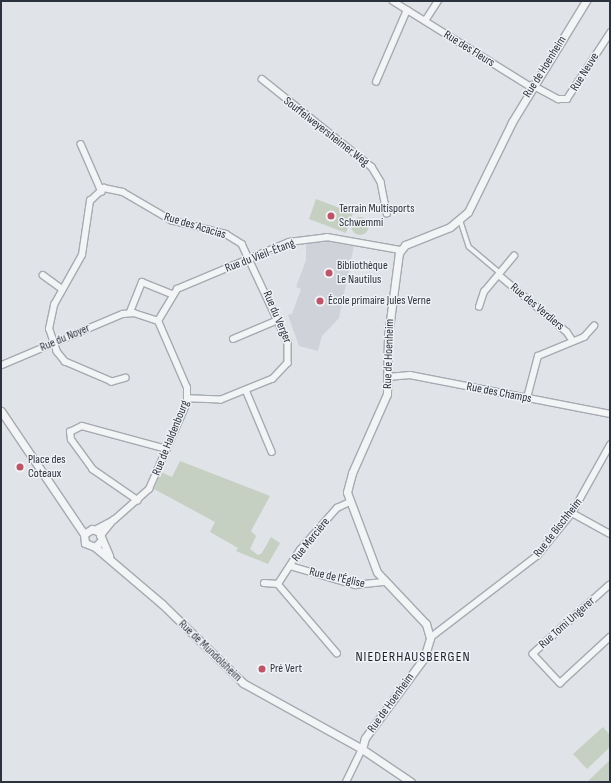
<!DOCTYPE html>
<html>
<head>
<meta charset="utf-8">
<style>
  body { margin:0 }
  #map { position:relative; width:611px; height:783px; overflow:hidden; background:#e0e3e7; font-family:"Sofia Sans Condensed",sans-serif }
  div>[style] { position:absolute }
  .built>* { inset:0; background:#cfd3d9 }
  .green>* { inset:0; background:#c6d0c2 }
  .round { border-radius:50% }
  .roads { filter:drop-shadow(1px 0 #a6aab1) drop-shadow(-1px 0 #a6aab1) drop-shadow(0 1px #a6aab1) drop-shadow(0 -1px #a6aab1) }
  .pedestrian>* { height:4px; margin:-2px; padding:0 2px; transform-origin:2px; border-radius:2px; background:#f3f4f6 }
  .minor>* { height:5.5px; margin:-2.75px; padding:0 2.75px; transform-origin:2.75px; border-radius:2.75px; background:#f3f4f6 }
  .tertiary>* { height:7px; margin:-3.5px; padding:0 3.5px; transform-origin:3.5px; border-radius:3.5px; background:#f3f4f6 }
  .dots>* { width:11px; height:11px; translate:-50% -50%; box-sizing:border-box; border:2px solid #f0f2f5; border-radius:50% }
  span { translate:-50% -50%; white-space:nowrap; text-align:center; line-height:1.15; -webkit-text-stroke:3px #f0f2f5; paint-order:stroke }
  .street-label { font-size:12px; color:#2b323d }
  .poi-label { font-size:12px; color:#2b323d }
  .left { translate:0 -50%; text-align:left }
  .quarter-label { font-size:14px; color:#1d232e; letter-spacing:1px }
  .frame { position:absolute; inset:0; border:2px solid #2b323d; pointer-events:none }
</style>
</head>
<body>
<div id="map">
  <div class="built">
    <i style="clip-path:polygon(330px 242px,354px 246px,339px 318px,322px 336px,318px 351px,299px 346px,288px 315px,292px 314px,301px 289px,296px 287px,306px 260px,306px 243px)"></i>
  </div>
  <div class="green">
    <i style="clip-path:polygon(316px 199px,353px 213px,346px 233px,309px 219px)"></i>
    <i class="round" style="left:351px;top:217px;width:18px;height:18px"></i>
    <i style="clip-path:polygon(180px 461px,270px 496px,251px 531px,256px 536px,250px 549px,258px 555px,262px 553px,271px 537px,280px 543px,268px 564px,236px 551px,238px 548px,210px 532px,215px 522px,154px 489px,161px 472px,172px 477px)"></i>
    <i style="clip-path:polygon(603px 727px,610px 735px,610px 747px,587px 769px,573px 754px)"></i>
    <i style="clip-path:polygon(610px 760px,610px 782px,587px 782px)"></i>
  </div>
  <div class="roads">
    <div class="pedestrian">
      <i style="left:460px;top:220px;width:28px;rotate:72deg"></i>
      <i style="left:469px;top:247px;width:40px;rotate:40deg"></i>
    </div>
    <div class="minor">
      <i style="left:393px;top:1px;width:163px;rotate:31.9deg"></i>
      <i style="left:425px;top:21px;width:24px;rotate:-57deg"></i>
      <i style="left:262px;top:79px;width:141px;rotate:38.7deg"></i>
      <i style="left:372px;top:167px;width:17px;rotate:59deg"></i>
      <i style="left:381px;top:182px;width:32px;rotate:79deg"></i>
      <i style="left:376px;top:82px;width:78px;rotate:-66.7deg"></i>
      <i style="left:532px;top:85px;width:30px;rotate:28deg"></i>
      <i style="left:558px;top:99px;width:9px"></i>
      <i style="left:567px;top:99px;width:79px;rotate:-56.9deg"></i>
      <i style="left:81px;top:144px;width:52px;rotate:66.4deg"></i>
      <i style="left:43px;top:275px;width:24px;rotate:36deg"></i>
      <i style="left:499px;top:275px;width:89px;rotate:40deg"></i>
      <i style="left:567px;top:332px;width:11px;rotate:56deg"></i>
      <i style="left:479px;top:307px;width:16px;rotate:-72deg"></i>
      <i style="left:484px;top:292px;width:47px;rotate:-50.2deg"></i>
      <i style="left:130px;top:312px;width:32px;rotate:-68deg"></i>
      <i style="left:142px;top:282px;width:32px;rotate:22deg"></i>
      <i style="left:233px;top:339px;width:49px;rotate:-22.9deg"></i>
      <i style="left:2px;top:365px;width:131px;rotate:-22.9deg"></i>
      <i style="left:123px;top:314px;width:11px;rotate:-5deg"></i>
      <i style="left:134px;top:313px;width:25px;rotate:18deg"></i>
      <i style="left:158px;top:321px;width:37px;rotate:-59deg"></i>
      <i style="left:177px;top:289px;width:121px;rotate:-22.8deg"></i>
      <i style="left:289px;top:242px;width:38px;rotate:-7deg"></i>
      <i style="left:327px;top:237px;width:74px;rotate:10.1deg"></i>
      <i style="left:388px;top:377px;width:22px;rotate:-5deg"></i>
      <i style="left:410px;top:375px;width:204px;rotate:11deg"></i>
      <i style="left:126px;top:378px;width:15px;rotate:164deg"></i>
      <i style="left:112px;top:382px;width:51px;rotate:-156.9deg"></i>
      <i style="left:65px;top:362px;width:13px;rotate:-129deg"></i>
      <i style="left:57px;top:352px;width:24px;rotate:-109deg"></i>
      <i style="left:49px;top:329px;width:25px;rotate:-78deg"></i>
      <i style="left:54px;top:305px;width:57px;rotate:-60.8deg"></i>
      <i style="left:82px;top:255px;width:55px;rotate:-81.6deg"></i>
      <i style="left:90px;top:201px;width:19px;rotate:-43deg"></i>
      <i style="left:104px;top:188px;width:19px;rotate:12deg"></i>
      <i style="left:123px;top:192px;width:56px;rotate:30.3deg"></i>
      <i style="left:171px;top:220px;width:57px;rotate:14.3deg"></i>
      <i style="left:226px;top:234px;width:19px;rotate:32deg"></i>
      <i style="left:242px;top:244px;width:108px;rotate:64.9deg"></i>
      <i style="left:288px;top:342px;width:21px;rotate:90deg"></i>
      <i style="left:288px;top:363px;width:22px;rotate:133deg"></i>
      <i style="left:273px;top:379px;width:56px;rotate:158deg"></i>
      <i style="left:221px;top:400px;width:33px;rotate:-178deg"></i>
      <i style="left:246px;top:390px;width:67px;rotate:67.2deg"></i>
      <i style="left:527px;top:398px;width:43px;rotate:-75.3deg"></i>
      <i style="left:538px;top:356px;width:50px;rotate:-22.4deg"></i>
      <i style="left:584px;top:337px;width:15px;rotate:-48deg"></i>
      <i style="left:138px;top:501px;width:55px;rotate:-145.4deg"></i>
      <i style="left:93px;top:470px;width:37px;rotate:-126deg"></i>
      <i style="left:71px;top:440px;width:8px;rotate:-97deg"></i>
      <i style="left:70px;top:432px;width:13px;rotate:-27deg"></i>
      <i style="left:82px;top:426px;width:88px;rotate:15.1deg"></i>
      <i style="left:572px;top:513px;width:43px;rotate:28.9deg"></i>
      <i style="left:114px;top:520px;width:47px;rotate:-41.5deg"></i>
      <i style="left:149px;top:489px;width:94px;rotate:-66.2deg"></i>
      <i style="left:187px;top:403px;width:15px;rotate:-90deg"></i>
      <i style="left:187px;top:388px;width:73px;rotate:-113.4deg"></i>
      <i style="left:95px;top:530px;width:21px;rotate:-28deg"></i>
      <i style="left:114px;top:520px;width:21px;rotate:129deg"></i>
      <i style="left:290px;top:566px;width:68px;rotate:16.3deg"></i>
      <i style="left:355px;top:585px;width:28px;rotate:-6deg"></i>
      <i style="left:264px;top:583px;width:14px;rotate:4deg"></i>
      <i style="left:278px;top:584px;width:40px;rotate:-57.1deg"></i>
      <i style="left:300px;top:550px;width:56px;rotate:-48.6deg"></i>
      <i style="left:337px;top:508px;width:14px;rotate:-25deg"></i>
      <i style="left:278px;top:584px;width:91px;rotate:49.5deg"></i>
      <i style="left:610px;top:585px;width:103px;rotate:138.1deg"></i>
      <i style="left:533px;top:654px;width:40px;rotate:47deg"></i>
      <i style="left:560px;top:683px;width:68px;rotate:-42.6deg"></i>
      <i style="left:430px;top:638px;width:135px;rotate:-37.5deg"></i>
      <i style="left:537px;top:556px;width:55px;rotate:-50.9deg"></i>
      <i style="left:572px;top:513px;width:78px;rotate:-60.8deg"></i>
      <i style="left:346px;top:782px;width:37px;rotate:-64deg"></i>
    </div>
    <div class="tertiary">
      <i style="left:1px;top:411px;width:148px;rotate:56deg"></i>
      <i style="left:84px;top:534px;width:9px;rotate:84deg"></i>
      <i style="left:85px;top:543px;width:11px;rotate:22deg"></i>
      <i style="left:95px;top:547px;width:8px;rotate:-45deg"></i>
      <i style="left:84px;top:534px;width:9px;rotate:-32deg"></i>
      <i style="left:92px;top:529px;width:8px;rotate:23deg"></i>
      <i style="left:99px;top:532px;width:26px;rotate:67deg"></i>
      <i style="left:95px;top:547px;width:88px;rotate:40.4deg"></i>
      <i style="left:162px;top:604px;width:113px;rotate:44.3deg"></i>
      <i style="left:243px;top:683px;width:136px;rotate:29deg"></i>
      <i style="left:362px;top:749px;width:59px;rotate:34deg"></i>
      <i style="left:362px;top:749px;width:11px;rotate:-75deg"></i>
      <i style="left:365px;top:738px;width:99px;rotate:-53.6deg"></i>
      <i style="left:424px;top:658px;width:21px;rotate:-73deg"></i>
      <i style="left:430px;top:638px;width:15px;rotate:-106deg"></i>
      <i style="left:426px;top:624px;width:71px;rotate:-133.3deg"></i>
      <i style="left:377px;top:572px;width:85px;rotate:-110.6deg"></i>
      <i style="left:347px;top:492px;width:20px;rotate:-75deg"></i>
      <i style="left:352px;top:473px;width:86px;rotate:-66.1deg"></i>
      <i style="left:387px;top:394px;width:58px;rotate:-89deg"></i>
      <i style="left:388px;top:336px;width:84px;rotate:-82.5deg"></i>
      <i style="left:399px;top:253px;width:10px;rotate:-53deg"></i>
      <i style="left:405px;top:245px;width:48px;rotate:-21.8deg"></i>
      <i style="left:450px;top:227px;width:23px;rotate:-40deg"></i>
      <i style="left:468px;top:212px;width:100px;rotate:-63.9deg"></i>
      <i style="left:512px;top:122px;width:142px;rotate:-58.6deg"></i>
    </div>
  </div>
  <div class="dots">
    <i style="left:331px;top:216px;background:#be5468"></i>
    <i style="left:329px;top:273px;background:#be5468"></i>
    <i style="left:320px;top:301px;background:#be5468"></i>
    <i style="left:20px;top:467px;background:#be5468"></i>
    <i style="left:262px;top:669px;background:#be5468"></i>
  </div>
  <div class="street-label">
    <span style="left:469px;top:49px;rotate:32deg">Rue des Fleurs</span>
    <span style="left:545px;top:67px;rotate:-58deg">Rue de Hoenheim</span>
    <span style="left:585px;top:72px;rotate:-58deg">Rue Neuve</span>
    <span style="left:326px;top:132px;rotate:38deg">Souffelweyersheimer Weg</span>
    <span style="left:195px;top:226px;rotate:17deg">Rue des Acacias</span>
    <span style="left:260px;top:256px;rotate:-21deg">Rue du Vieil-Étang</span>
    <span style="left:537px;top:307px;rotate:40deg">Rue des Verdiers</span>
    <span style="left:277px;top:317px;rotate:67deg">Rue du Verger</span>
    <span style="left:65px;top:338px;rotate:-23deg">Rue du Noyer</span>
    <span style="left:389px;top:354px;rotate:-88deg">Rue de Hoenheim</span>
    <span style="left:499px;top:393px;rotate:11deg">Rue des Champs</span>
    <span style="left:171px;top:438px;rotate:-68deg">Rue de Haldenbourg</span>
    <span style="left:558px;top:528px;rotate:-52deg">Rue de Bischheim</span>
    <span style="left:311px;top:540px;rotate:-51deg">Rue Mercière</span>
    <span style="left:337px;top:578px;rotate:13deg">Rue de l'Église</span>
    <span style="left:567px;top:623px;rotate:-42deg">Rue Tomi Ungerer</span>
    <span style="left:210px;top:651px;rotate:44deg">Rue de Mundolsheim</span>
    <span style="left:391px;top:703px;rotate:-54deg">Rue de Hoenheim</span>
  </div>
  <div class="poi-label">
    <span class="left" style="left:339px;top:216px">Terrain Multisports<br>Schwemmi</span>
    <span class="left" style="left:337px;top:273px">Bibliothèque<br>Le Nautilus</span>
    <span class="left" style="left:328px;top:301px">École primaire Jules Verne</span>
    <span class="left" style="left:28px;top:467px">Place des<br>Coteaux</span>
    <span class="left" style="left:270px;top:669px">Pré Vert</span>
  </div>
  <div class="quarter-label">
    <span style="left:413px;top:657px">NIEDERHAUSBERGEN</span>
  </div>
  <div class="frame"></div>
</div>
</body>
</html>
